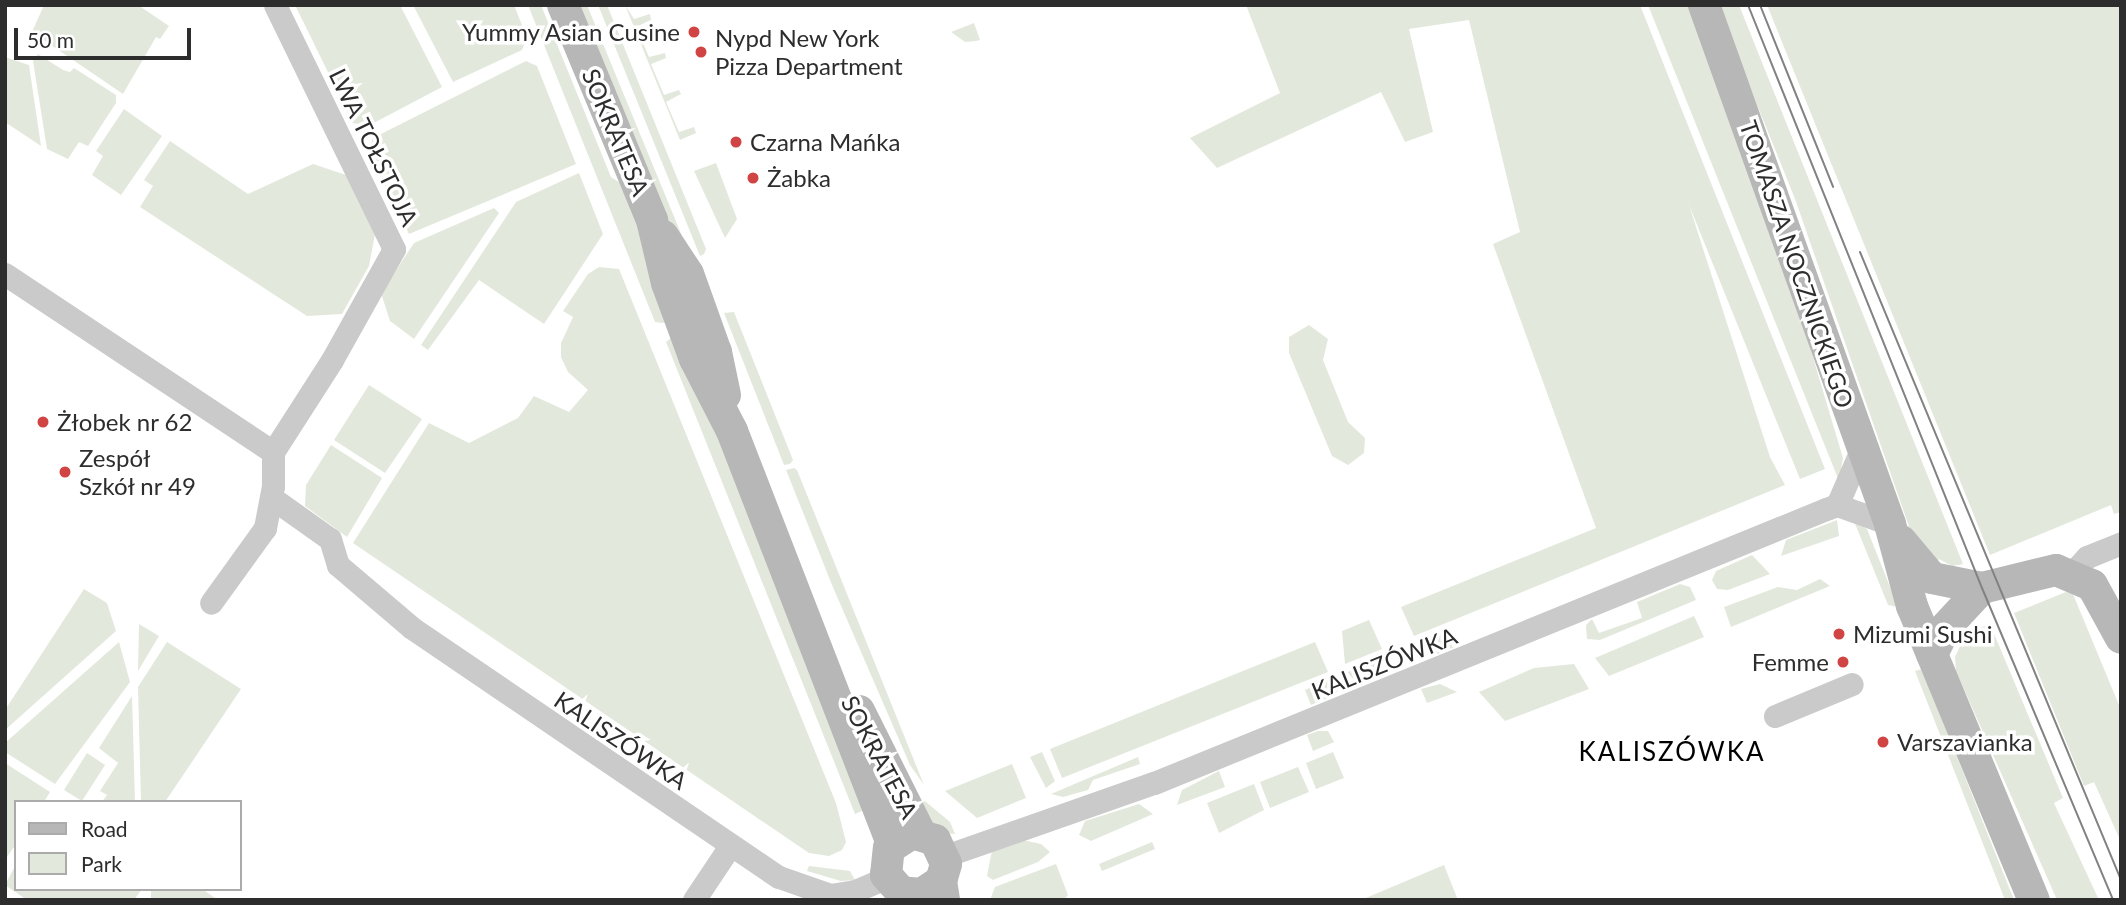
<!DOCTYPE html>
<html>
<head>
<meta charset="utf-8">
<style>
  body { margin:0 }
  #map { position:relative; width:2126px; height:905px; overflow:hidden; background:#fff; font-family:Lato,sans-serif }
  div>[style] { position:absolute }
  .green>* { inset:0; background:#e2e9dc }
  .street>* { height:23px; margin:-11.5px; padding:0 11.5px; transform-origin:11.5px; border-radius:11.5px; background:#cacaca }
  .secondary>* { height:32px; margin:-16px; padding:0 16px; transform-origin:16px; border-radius:16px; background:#b7b7b7 }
  .tram>* { height:2px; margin:-1px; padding:0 1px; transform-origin:1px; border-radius:1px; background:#828282 }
  .dots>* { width:19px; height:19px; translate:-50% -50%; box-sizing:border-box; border:4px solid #fff; border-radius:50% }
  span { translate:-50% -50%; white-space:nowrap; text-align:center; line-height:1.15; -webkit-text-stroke:7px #fff; paint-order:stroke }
  .poi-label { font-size:24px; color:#2d2d2d }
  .right { translate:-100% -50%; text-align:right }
  .left { translate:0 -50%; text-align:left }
  .street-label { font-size:24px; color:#2d2d2d }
  .neighbourhood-label { font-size:26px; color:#000; letter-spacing:2px }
  .frame { position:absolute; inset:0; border:7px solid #2d2d2d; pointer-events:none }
  .legend { position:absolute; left:14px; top:800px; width:228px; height:91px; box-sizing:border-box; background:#fff; border:2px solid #ababab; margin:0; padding:9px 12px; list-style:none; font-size:21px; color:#2d2d2d }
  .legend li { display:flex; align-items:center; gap:14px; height:35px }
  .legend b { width:35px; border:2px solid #ababab }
  .scale { position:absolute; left:14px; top:28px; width:177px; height:32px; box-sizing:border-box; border:4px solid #2d2d2d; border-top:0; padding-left:9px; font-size:21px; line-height:24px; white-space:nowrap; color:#2d2d2d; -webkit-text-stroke:5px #fff; paint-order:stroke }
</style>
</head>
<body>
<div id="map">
  <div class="green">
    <i style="clip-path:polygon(44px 5px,138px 5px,169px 26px,160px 39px,156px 37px,123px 94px,32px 32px)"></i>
    <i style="clip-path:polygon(295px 5px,400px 5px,442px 87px,368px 126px,353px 123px)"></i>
    <i style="clip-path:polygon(413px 5px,514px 5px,527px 38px,522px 50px,453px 82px)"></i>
    <i style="clip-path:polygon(528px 5px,541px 5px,611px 177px,628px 188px,671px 319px,663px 323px,655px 322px)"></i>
    <i style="clip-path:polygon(580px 5px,587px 5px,689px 253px,683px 255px)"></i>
    <i style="clip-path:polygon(598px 5px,607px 5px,706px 249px,704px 254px,700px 256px)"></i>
    <i style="clip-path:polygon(625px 5px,634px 19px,650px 14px,651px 20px,636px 27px,649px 57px,665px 53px,666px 58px,651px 64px,664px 95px,679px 90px,681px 94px,666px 102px,679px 132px,694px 127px,696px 133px,680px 140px)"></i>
    <i style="clip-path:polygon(1246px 5px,1640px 5px,1825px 469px,1800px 479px,1689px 205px,1770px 457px,1785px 485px,1414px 636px,1401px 607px,1596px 528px,1493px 244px,1520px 232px,1469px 20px,1409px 29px,1433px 132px,1405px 142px,1381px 92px,1217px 168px,1190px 138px,1280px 93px)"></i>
    <i style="clip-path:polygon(1648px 5px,1688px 5px,1781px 250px,1843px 458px,1839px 481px)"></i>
    <i style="clip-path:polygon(1717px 5px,1739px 5px,1963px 564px,1952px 566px,1939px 559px,1935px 564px,1913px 538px,1795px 199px)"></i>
    <i style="clip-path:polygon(1767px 5px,2121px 5px,2121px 512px,2114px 514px,2111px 505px,1990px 555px)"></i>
    <i style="clip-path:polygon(974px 23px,980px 40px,976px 41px,965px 42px,951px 32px)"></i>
    <i style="clip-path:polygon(38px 54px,63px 70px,70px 72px,74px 68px,116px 95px,116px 103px,88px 146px,79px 142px,68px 159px,47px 149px,33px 61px)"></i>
    <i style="clip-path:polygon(5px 57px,29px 65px,41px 146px,5px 122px)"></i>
    <i style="clip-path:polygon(526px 61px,537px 66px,576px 164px,409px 234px,368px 152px,373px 138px)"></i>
    <i style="clip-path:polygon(124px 109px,162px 136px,121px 195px,92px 175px,103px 156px,96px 151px)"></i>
    <i style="clip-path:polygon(170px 141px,248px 194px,313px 164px,346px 175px,375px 234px,369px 266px,342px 314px,307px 316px,140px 207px,153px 186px,144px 180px)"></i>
    <i style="clip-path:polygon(716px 163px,737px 219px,725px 238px,694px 171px)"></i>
    <i style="clip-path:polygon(579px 173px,603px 234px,544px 324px,479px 280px,428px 350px,421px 345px,516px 202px)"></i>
    <i style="clip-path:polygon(494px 208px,499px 213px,414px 339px,390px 321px,381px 293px,414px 243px)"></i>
    <i style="clip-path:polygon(599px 267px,619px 269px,836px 803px,846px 842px,842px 850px,829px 856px,809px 853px,353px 543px,429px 423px,469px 443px,518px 418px,534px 396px,569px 412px,588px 390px,568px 372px,561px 357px,561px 343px,573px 317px,563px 311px,588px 274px)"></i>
    <i style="clip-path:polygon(734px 312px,793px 460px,790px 464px,784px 465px,724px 313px)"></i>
    <i style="clip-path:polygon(1309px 325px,1328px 339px,1323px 360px,1348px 422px,1365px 438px,1364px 453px,1348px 465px,1332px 456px,1289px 353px,1289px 337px)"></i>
    <i style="clip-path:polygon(676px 334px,869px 808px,855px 814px,666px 342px)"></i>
    <i style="clip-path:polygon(369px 385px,422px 419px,385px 473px,334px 440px)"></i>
    <i style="clip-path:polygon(331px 445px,382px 478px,347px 537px,305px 506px,306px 485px)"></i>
    <i style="clip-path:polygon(794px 468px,797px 470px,924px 785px,910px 765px,832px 585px,786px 470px)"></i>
    <i style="clip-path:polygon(1837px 520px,1839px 536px,1781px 556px,1786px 540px)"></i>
    <i style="clip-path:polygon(1854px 521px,1867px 529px,1898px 607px,1888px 605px)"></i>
    <i style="clip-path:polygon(1752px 555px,1770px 574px,1728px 590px,1717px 589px,1712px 580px,1716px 571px)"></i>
    <i style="clip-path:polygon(1820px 579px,1830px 586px,1731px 627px,1724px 607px,1778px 587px,1797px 590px)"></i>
    <i style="clip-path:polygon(1680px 584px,1690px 587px,1696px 600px,1600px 640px,1587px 639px,1586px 625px,1592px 619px,1599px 633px,1642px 618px,1637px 602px)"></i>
    <i style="clip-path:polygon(84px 589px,107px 603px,116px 631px,5px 730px,5px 710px)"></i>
    <i style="clip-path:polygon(2066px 592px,2073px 594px,2121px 710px,2121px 842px,2094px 782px,2084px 786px,2014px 613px)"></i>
    <i style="clip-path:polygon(1694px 616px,1704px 637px,1609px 676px,1595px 658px)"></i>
    <i style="clip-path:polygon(1369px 620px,1382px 649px,1345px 664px,1342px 631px)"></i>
    <i style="clip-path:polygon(139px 624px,159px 636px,138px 671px)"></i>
    <i style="clip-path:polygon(1990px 624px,2063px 798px,2054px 803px,2099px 900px,2057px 900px,1956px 671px,1955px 657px,1961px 644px,1975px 630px)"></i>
    <i style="clip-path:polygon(1446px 632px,1453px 648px,1432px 656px,1421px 652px,1417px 644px)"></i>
    <i style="clip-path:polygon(119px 642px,130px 682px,55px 784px,5px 752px,5px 743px)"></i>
    <i style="clip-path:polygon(167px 642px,241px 689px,165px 802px,141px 802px,138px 687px)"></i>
    <i style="clip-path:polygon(1315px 642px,1328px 672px,1062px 778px,1050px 749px)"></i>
    <i style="clip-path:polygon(1385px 657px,1381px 677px,1362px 684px,1351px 677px,1348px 672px)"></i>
    <i style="clip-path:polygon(1574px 664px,1589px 689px,1505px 721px,1479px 692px,1534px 668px)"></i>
    <i style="clip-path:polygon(1922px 669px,2014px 900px,2005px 900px,1915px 671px)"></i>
    <i style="clip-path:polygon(1334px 677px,1339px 689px,1335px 695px,1311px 705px,1305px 690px)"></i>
    <i style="clip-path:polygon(1440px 684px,1457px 692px,1427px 703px,1421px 689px)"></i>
    <i style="clip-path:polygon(132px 696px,135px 802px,102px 802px,107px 795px,100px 791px,118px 763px,99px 748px)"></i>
    <i style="clip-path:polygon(1318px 731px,1328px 731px,1334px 742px,1313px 751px,1307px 735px)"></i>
    <i style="clip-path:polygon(1042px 752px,1055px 781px,1046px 788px,1030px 757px)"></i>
    <i style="clip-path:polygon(1333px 752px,1344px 778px,1316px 789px,1306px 763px)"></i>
    <i style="clip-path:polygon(87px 753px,105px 765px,82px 801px,64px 790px)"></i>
    <i style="clip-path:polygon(1138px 757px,1140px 764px,1093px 780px,1088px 790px,1063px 797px,1051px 794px)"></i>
    <i style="clip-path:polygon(5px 763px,50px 792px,44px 802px,16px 802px,16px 844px,5px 860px)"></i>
    <i style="clip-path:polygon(1012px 764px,1026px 798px,977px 818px,945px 791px)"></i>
    <i style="clip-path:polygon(1298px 767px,1309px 792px,1270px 808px,1260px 782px)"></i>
    <i style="clip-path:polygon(1219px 771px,1225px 787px,1177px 805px,1182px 790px)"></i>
    <i style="clip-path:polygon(1254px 784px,1264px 810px,1219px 833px,1207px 803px)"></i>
    <i style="clip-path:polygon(925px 801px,950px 822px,955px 834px,939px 833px,915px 805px)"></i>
    <i style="clip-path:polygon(1139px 804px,1153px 814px,1091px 841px,1079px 835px,1085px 821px)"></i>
    <i style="clip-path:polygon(1018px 839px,1041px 844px,1050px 852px,1038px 862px,993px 880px,987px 876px,992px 850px)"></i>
    <i style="clip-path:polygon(1152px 842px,1155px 849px,1102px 871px,1099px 864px)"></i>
    <i style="clip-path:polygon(16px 864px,16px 889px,142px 889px,134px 900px,27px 900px,5px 885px)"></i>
    <i style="clip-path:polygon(1056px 864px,1068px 895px,1064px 900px,990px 900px,995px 887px)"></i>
    <i style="clip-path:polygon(1444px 865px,1458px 900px,1361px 900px)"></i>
    <i style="clip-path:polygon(809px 866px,850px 871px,855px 880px,841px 881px,807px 871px)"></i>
    <i style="clip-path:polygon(151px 889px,202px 889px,218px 900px,151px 900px)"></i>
  </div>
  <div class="street">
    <i style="left:5px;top:274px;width:322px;rotate:33.6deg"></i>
    <i style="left:273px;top:452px;width:34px;rotate:90deg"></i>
    <i style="left:273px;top:486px;width:43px;rotate:100.8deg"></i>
    <i style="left:265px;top:528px;width:92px;rotate:125.8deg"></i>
    <i style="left:273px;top:452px;width:109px;rotate:-57.3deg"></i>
    <i style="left:332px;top:360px;width:127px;rotate:-60.8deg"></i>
    <i style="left:394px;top:249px;width:271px;rotate:-116deg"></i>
    <i style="left:272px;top:498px;width:71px;rotate:35.3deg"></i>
    <i style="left:330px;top:539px;width:27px;rotate:73deg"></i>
    <i style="left:338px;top:565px;width:97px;rotate:40.4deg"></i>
    <i style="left:412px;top:628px;width:443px;rotate:34.2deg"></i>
    <i style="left:779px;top:877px;width:54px;rotate:19.4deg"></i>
    <i style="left:830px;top:895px;width:25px;rotate:-9deg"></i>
    <i style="left:855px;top:891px;width:36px;rotate:-23deg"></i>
    <i style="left:1837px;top:505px;width:60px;rotate:-66.4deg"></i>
    <i style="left:2072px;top:573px;width:22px;rotate:-47deg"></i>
    <i style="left:2087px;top:557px;width:37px;rotate:-22deg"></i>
    <i style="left:1775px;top:716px;width:83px;rotate:-22.6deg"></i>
    <i style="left:945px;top:856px;width:221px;rotate:-19.3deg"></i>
    <i style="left:1154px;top:783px;width:726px;rotate:-22.18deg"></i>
    <i style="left:1826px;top:509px;width:12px;rotate:-20deg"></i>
    <i style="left:1837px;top:505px;width:56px;rotate:19.7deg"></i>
    <i style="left:694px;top:900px;width:65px;rotate:-56.3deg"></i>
  </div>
  <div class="secondary">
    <i style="left:563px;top:5px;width:233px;rotate:67.5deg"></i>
    <i style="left:652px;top:220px;width:65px;rotate:76.6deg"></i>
    <i style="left:667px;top:283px;width:81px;rotate:69.8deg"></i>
    <i style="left:695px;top:359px;width:81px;rotate:62.8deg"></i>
    <i style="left:732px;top:431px;width:443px;rotate:68.8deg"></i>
    <i style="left:1704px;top:5px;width:551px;rotate:70.28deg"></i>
    <i style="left:1890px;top:524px;width:85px;rotate:75deg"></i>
    <i style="left:1912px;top:606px;width:318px;rotate:67.5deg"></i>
    <i style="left:663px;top:236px;width:45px;rotate:56.7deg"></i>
    <i style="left:688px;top:274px;width:83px;rotate:70.3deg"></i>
    <i style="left:716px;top:352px;width:44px;rotate:78.2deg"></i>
    <i style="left:1901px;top:541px;width:48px;rotate:50deg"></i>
    <i style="left:1932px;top:578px;width:51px;rotate:11.3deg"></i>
    <i style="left:1932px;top:654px;width:29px;rotate:-63deg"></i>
    <i style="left:1945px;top:628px;width:54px;rotate:-47.2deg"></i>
    <i style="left:1982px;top:588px;width:76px;rotate:-13.7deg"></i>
    <i style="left:2056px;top:570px;width:39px;rotate:23deg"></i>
    <i style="left:2092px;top:585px;width:60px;rotate:61.3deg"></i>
    <i style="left:859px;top:711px;width:136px;rotate:63.4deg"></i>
    <i style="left:941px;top:881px;width:23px;rotate:146deg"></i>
    <i style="left:922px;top:894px;width:21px;rotate:-175deg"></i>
    <i style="left:901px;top:892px;width:23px;rotate:-131deg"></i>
    <i style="left:886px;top:875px;width:27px;rotate:-84deg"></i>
    <i style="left:889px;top:848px;width:27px;rotate:-33deg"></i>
    <i style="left:912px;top:833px;width:24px;rotate:17deg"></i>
    <i style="left:935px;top:840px;width:26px;rotate:65deg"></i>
    <i style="left:946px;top:864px;width:18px;rotate:106deg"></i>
    <i style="left:941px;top:881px;width:19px;rotate:81deg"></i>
  </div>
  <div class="tram">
    <i style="left:1748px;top:5px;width:628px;rotate:68.13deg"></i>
    <i style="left:1982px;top:588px;width:338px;rotate:67.2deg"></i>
    <i style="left:1760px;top:5px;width:196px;rotate:68.1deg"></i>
    <i style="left:1860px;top:252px;width:680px;rotate:67.43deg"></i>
  </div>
  <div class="dots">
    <i style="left:694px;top:32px;background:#d04543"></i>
    <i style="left:701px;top:52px;background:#d04543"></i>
    <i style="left:736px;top:142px;background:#d04543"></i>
    <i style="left:753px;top:178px;background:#d04543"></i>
    <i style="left:43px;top:422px;background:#d04543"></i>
    <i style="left:65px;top:472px;background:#d04543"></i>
    <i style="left:1839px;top:634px;background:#d04543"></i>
    <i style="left:1843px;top:662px;background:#d04543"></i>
    <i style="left:1883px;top:742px;background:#d04543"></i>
  </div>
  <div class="poi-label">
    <span class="right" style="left:680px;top:32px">Yummy Asian Cusine</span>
    <span class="left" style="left:715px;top:52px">Nypd New York<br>Pizza Department</span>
    <span class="left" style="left:750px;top:142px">Czarna Mańka</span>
    <span class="left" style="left:767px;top:178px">Żabka</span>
    <span class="left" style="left:57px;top:422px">Żłobek nr 62</span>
    <span class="left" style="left:79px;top:472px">Zespół<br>Szkół nr 49</span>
    <span class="left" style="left:1853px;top:634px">Mizumi Sushi</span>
    <span class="right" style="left:1829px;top:662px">Femme</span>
    <span class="left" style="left:1897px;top:742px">Varszavianka</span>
  </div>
  <div class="street-label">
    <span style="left:616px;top:132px;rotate:67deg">SOKRATESA</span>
    <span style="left:374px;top:147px;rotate:64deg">LWA TOŁSTOJA</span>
    <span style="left:1797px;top:264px;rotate:71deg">TOMASZA NOCZNICKIEGO</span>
    <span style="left:1384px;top:663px;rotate:-22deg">KALISZÓWKA</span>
    <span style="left:621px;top:740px;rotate:34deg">KALISZÓWKA</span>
    <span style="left:880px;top:757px;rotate:62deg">SOKRATESA</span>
  </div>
  <div class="neighbourhood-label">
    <span style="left:1672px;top:752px">KALISZÓWKA</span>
  </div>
  <div class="frame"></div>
  <ul class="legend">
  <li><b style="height:9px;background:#b7b7b7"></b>Road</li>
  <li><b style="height:19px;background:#e2e9dc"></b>Park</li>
  </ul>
  <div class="scale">50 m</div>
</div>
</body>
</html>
